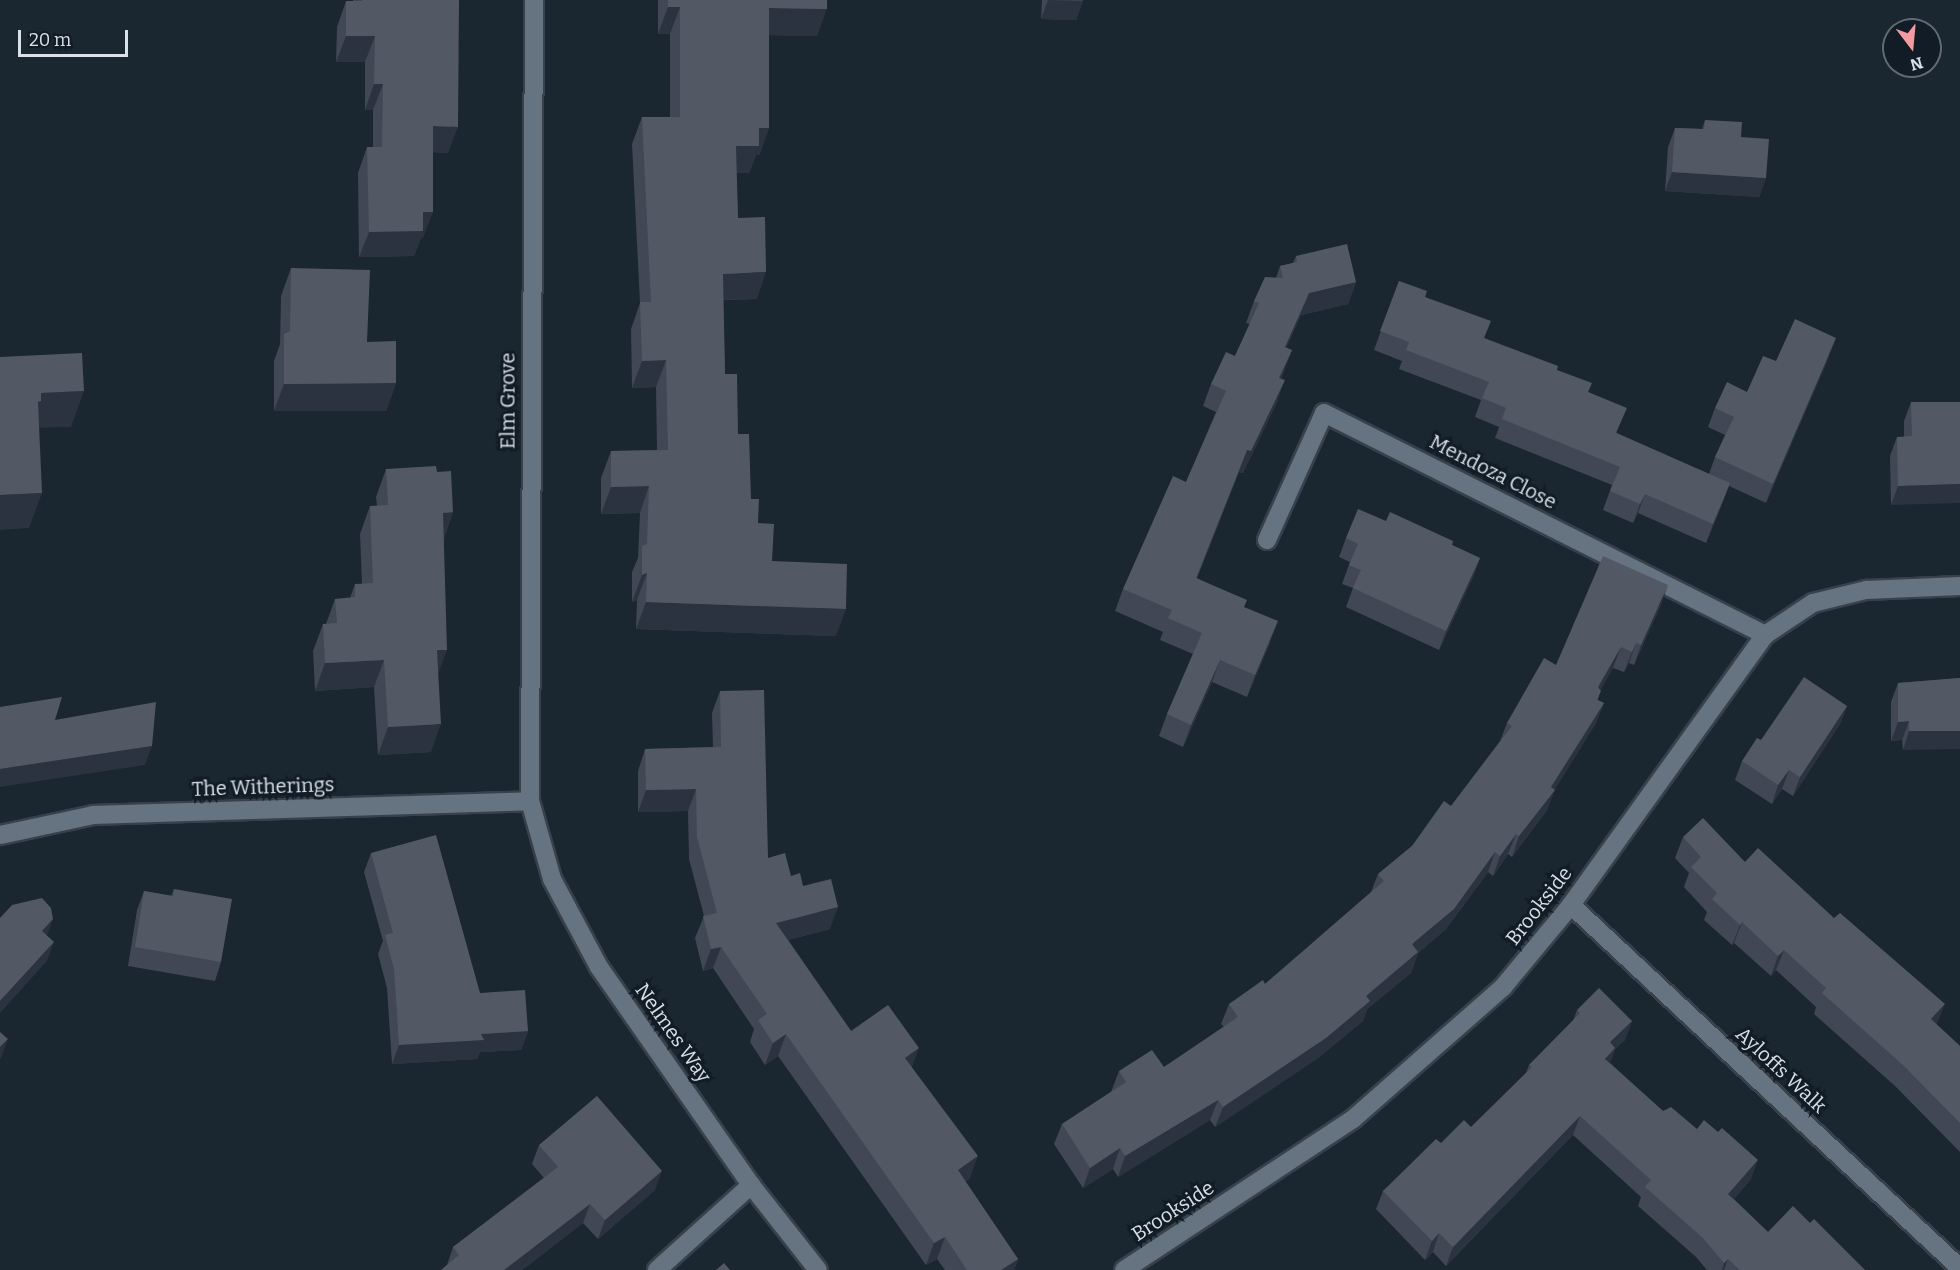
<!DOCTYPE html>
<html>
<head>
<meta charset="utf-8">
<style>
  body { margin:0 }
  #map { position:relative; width:1960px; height:1270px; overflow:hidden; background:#1a2630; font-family:Bitter,serif }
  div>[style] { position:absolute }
  .roads { filter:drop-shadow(2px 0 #38414a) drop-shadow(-2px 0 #38414a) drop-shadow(0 2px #38414a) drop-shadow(0 -2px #38414a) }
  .minor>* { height:18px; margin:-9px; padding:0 9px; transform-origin:9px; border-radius:9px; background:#667481 }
  .wall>* { inset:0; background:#424755 }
  .shaded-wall>* { inset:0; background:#2b3340 }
  .building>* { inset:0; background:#535865 }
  span { translate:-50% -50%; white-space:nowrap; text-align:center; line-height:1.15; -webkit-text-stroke:6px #111c26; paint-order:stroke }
  .street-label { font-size:20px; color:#d9e0e7 }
  .north { position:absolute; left:1882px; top:18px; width:60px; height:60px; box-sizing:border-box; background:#111c26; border:2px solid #616a73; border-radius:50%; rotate:164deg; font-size:16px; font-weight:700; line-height:24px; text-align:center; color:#d9e0e7 }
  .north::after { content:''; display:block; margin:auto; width:21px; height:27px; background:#f49aa1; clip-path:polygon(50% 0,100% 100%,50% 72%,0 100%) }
  .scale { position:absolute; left:18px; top:30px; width:110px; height:27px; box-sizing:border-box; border:3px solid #d9e0e7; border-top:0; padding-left:8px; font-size:18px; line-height:21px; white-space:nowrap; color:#d9e0e7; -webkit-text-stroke:4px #111c26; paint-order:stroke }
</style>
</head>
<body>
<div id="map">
  <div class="roads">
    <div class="minor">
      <i style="left:534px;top:0;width:801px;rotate:90.29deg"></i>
      <i style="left:530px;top:801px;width:81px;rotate:74.2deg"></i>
      <i style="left:552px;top:879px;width:100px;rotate:61.9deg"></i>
      <i style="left:599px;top:967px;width:266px;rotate:55.1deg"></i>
      <i style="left:751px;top:1185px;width:108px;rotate:51.8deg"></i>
      <i style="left:1267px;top:540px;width:139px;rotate:-65.8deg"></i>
      <i style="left:1324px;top:413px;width:494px;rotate:26.7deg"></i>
      <i style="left:0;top:835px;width:95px;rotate:-12.1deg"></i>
      <i style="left:93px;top:815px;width:437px;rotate:-1.8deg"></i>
      <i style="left:1571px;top:905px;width:532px;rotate:43.02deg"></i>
      <i style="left:657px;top:1270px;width:127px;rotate:-42.1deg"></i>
      <i style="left:1124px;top:1270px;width:274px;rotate:-33.4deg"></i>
      <i style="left:1353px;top:1119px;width:200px;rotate:-41.3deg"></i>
      <i style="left:1503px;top:987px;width:107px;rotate:-50.3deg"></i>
      <i style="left:1571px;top:905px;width:332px;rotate:-54.3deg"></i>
      <i style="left:1765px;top:635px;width:58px;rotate:-33.7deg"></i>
      <i style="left:1813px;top:603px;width:55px;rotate:-13.8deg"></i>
      <i style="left:1866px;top:590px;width:94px;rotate:-2.4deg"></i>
    </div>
  </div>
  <div class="wall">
    <i style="clip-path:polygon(353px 0,459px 0,448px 153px,433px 152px,423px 238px,421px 238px,414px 256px,359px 257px,358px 173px,367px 147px,373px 147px,373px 110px,365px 110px,365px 62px,336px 62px,337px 27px,346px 1px,353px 1px)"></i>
    <i style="clip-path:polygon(658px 0,827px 0,817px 36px,769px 35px,769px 128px,759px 155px,756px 155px,749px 173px,736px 173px,738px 218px,757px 299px,723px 300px,725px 374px,751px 499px,758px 523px,772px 561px,836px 636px,636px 629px,637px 600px,632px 602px,632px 572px,638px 558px,640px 513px,601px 514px,601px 478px,611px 451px,657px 450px,656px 387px,632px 388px,631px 329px,640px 303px,632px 144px,642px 117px,670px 117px,670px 34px,658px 34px)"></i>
    <i style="clip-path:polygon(1042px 0,1083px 0,1076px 20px,1041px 19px)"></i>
    <i style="clip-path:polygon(1705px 120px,1741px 137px,1766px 178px,1759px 197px,1665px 191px,1668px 147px,1675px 128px,1702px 129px)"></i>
    <i style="clip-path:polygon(1296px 256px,1356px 282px,1348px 304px,1301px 315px,1286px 348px,1292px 350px,1281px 379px,1277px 402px,1243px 473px,1239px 472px,1197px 578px,1244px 607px,1270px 643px,1247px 697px,1212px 682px,1183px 747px,1159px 736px,1167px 714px,1193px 654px,1160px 640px,1163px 632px,1115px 611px,1123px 589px,1186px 482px,1216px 412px,1203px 406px,1211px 384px,1235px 356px,1250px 324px,1246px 323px,1254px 301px,1276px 278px,1280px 266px,1293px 263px)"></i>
    <i style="clip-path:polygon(291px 268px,396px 383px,386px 411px,274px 411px,274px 361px,280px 344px,281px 296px)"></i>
    <i style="clip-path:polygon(1399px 281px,1425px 297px,1484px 338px,1557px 370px,1589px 392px,1617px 433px,1709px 474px,1715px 457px,1725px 435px,1708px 427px,1715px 408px,1747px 392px,1776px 361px,1829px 357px,1766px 503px,1729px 486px,1723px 502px,1706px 543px,1638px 513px,1633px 523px,1603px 510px,1612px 485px,1495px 438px,1499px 427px,1475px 417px,1481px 400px,1399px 369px,1402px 361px,1374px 350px)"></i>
    <i style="clip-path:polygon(1911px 402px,1960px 402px,1891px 505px,1890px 456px,1897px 437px,1904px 437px,1904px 421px)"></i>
    <i style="clip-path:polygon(386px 469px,437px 472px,453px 512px,444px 538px,438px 674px,431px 752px,378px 755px,374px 687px,315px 691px,313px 651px,323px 624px,326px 624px,335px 599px,350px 598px,355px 584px,362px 584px,360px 534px,370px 506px,377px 506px,376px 497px)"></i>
    <i style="clip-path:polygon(1386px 521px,1452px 545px,1480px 558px,1473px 577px,1439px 650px,1346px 607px,1353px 588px,1342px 584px,1350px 562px,1339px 557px,1346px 538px)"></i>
    <i style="clip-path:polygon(1661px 605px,1634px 665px,1629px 663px,1624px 672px,1613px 668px,1600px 690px,1598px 700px,1604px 703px,1596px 723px,1554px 790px,1547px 810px,1512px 857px,1508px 854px,1493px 876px,1488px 872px,1446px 929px,1418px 953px,1411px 973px,1367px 1009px,1363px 1021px,1318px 1058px,1215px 1127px,1210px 1120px,1118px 1177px,1113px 1169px,1083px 1188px,1054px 1144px,1062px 1124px,1111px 1092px,1119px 1071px,1164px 1067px,1224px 1027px,1221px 1024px,1229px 1004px,1265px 984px,1371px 892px,1378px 874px,1412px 846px,1451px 806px,1500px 741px,1507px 723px,1556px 665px)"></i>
    <i style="clip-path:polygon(1960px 678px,1903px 750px,1902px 740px,1891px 741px,1891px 702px,1898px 683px)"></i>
    <i style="clip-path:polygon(720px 691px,768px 858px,803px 886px,830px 929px,788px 940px,851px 1031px,912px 1068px,970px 1178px,965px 1182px,1018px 1259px,1014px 1270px,945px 1270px,937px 1259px,926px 1265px,778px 1056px,765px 1065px,750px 1042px,754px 1029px,713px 968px,703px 971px,695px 938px,704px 916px,689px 859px,688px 811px,638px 812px,638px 771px,645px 749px,713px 747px,712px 713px)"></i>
    <i style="clip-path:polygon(1847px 706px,1840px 724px,1793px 796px,1782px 789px,1772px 804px,1735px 780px,1742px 761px,1761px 740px)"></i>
    <i style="clip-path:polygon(1683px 837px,1745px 862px,1937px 1025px,1960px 1046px,1960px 1152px,1895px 1086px,1814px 1014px,1816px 1007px,1776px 970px,1771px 976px,1734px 943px,1732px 945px,1704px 920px,1707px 912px,1684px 887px,1689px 873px,1675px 858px)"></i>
    <i style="clip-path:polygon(371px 853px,480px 993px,528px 1031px,521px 1050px,480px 1052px,477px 1059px,392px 1064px,387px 988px,378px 954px,383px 941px,364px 872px)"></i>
    <i style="clip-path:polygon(174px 889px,221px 962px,215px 981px,128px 966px,137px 910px,144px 891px,171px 896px)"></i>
    <i style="clip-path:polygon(1577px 1010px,1632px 1021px,1625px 1040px,1615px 1049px,1610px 1063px,1663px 1111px,1751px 1179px,1734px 1199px,1768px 1232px,1810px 1223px,1865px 1270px,1707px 1270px,1696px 1257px,1638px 1206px,1641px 1197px,1573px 1135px,1446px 1266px,1433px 1252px,1425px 1260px,1376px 1209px,1383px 1191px,1441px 1143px,1471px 1127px,1526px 1073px,1529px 1065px,1573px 1021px)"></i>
    <i style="clip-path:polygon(539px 1145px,655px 1190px,598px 1239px,583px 1223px,522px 1270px,441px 1270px,447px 1265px,453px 1247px,544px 1178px,532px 1164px)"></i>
  </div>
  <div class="shaded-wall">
    <i style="clip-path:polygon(1048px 0,1083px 1px,1076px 20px,1041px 19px)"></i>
    <i style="clip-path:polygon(668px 7px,680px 7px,670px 34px,658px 34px)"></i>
    <i style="clip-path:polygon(769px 8px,827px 9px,817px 36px,759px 35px)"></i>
    <i style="clip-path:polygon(346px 36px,375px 36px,365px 62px,336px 62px)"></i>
    <i style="clip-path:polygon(374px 84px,383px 84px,373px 110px,365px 110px)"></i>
    <i style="clip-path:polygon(433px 126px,458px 127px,448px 153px,424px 152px)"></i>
    <i style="clip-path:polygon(759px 128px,769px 128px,759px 155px,756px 155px,749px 173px,726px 173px,736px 146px)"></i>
    <i style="clip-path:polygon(1672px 172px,1766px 178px,1759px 197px,1665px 191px)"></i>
    <i style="clip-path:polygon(423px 212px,433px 212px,423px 238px,421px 238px,414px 256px,359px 257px,369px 232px)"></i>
    <i style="clip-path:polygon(766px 272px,757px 299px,713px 300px,723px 274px)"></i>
    <i style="clip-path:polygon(1356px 282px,1348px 304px,1301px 315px,1277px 369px,1285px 347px,1309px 293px)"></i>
    <i style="clip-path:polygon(1836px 338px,1829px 357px,1766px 503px,1773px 484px)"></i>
    <i style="clip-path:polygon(1292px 350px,1284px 372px,1271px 400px,1279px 378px)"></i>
    <i style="clip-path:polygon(666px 360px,656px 387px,632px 388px,642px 361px)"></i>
    <i style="clip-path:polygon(1285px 380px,1277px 402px,1243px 473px,1239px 472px,1188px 599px,1247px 450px)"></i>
    <i style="clip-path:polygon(396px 383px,386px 411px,274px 411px,284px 384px)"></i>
    <i style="clip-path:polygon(84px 391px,71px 427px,32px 428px,28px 437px,41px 393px)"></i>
    <i style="clip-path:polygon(1730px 483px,1723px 502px,1706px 543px,1713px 524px)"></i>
    <i style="clip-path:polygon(1960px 484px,1960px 503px,1891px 505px,1898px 486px)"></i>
    <i style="clip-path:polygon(649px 486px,640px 513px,601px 514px,611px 487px)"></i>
    <i style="clip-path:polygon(42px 493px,29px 528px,0 530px,0 495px)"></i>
    <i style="clip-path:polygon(1645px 494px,1638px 513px,1633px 523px,1640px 504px)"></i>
    <i style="clip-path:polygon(453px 512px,443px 540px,443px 513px)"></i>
    <i style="clip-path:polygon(1480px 558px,1473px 577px,1439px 650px,1446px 631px)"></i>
    <i style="clip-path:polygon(647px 573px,637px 600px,632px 602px,642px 575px)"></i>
    <i style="clip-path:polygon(1668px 585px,1661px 605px,1634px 665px,1641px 645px)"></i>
    <i style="clip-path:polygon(646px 602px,846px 609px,836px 636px,636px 629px)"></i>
    <i style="clip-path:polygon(1278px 621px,1270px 643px,1247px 697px,1255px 675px)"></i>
    <i style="clip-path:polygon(1636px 643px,1629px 663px,1624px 672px,1632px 652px)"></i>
    <i style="clip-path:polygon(1621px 647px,1613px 668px,1591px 708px,1598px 687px)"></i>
    <i style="clip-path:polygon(437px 650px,447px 650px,437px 677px)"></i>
    <i style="clip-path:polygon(384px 660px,374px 687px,315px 691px,325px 663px)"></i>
    <i style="clip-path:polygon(1220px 660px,1212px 682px,1183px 747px,1191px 725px)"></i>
    <i style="clip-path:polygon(1604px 703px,1596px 723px,1554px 791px,1555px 790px,1547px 810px,1512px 857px,1519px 836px)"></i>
    <i style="clip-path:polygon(1847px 706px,1840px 724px,1793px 796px,1800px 777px)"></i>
    <i style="clip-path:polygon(1909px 721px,1902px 740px,1891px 741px,1898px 722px)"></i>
    <i style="clip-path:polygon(441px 724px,431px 752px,378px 755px,388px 727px)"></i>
    <i style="clip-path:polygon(1909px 731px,1960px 731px,1960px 749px,1903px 750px)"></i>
    <i style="clip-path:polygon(152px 746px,145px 765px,0 787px,0 769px)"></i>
    <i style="clip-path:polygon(1789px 770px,1782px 789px,1772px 804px,1778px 785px)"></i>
    <i style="clip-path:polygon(696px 789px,688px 811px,638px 812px,646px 790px)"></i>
    <i style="clip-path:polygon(1516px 834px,1508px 854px,1493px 876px,1500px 856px)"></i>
    <i style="clip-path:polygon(1495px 852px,1488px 872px,1446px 929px,1418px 953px,1411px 973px,1367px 1009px,1363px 1021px,1318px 1058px,1215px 1127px,1223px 1107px,1366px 996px)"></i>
    <i style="clip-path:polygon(838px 907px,830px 929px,768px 945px,776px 923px)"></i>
    <i style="clip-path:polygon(53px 919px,46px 938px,42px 931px)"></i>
    <i style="clip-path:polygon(1742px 922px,1734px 943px,1732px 945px,1740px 925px)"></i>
    <i style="clip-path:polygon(54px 942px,47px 961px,0 1013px,0 1001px)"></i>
    <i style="clip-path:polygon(721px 947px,713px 968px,703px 971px,711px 949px)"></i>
    <i style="clip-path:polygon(1784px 950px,1776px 970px,1771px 976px,1778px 956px)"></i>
    <i style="clip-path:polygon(1945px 1004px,1937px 1024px,1923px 1040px,1931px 1019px)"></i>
    <i style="clip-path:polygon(1632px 1021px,1625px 1040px,1615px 1049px,1609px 1067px,1598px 1078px,1610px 1042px)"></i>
    <i style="clip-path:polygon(528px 1031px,521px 1050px,480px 1052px,477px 1059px,392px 1064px,399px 1045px,481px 1034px)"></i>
    <i style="clip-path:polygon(786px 1034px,778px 1056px,765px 1065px,773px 1043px)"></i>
    <i style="clip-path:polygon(8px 1039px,1px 1058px,0 1059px,0 1047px)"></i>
    <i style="clip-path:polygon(919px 1048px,911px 1070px,905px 1058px)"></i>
    <i style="clip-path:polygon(1218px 1100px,1210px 1120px,1118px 1177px,1125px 1156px)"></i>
    <i style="clip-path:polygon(1580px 1116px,1573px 1135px,1446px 1266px,1453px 1247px)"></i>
    <i style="clip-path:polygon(1120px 1148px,1113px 1169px,1083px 1188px,1090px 1168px)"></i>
    <i style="clip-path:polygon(978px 1156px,970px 1178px,950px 1192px,958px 1170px)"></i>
    <i style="clip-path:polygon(1758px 1160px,1751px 1179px,1722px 1213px,1728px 1194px)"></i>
    <i style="clip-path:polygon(662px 1171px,655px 1190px,598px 1239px,605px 1220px)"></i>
    <i style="clip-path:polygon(590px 1204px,583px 1223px,522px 1270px,504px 1270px)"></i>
    <i style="clip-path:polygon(1439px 1233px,1433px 1252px,1425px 1260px,1432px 1241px)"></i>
    <i style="clip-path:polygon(945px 1237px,937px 1259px,926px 1265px,934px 1243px)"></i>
    <i style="clip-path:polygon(1018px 1259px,1014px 1270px,1001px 1270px)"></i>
    <i style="clip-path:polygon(1728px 1259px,1724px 1270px,1722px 1270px,1724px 1263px)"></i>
  </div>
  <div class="building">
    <i style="clip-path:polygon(362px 0,459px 0,458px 127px,433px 126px,433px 212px,423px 212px,423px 231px,369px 232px,367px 147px,382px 147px,383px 84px,374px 84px,375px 36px,346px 36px,346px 1px,362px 1px)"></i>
    <i style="clip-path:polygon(668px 0,827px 0,827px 9px,769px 8px,769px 128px,759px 128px,759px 146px,736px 146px,738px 218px,765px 217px,766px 272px,723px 274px,725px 374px,737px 374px,738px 434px,749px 434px,751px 499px,759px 499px,758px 523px,774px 524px,772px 561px,847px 564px,846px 609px,646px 602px,647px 573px,642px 575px,642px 546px,647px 544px,649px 486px,611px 487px,611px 451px,668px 450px,666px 360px,642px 361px,640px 302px,651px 302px,642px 117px,680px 117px,680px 7px,668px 7px)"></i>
    <i style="clip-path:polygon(1705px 120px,1742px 122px,1741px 137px,1769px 139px,1766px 178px,1672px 172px,1675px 128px,1704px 129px)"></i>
    <i style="clip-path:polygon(1347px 244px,1356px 282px,1309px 293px,1285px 347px,1292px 350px,1279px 378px,1285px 380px,1251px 451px,1247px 450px,1196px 578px,1247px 600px,1244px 607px,1278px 621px,1255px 675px,1220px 660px,1191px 725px,1167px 714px,1202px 633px,1168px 618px,1172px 610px,1123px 589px,1173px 476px,1186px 482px,1226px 391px,1211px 384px,1226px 352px,1235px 356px,1259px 303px,1254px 301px,1265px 277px,1283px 278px,1280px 266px,1297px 262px,1296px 256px)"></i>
    <i style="clip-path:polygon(291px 268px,370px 270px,367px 342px,396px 341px,396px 383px,284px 384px,284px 334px,290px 331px)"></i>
    <i style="clip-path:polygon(1399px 281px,1427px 291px,1425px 297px,1491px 321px,1484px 338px,1558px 366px,1557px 370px,1592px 383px,1588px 392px,1627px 408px,1616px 433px,1730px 483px,1713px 524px,1645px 494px,1640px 504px,1610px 491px,1620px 467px,1502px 419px,1506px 408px,1482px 398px,1489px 382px,1406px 350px,1409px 342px,1380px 331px)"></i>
    <i style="clip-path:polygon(1795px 319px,1836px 338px,1773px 484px,1715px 457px,1734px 417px,1715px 408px,1727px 382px,1747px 392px,1763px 356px,1776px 361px)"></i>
    <i style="clip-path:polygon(82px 353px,84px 391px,41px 393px,41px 401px,38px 402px,42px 493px,0 495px,0 357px)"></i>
    <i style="clip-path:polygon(1911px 402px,1960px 402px,1960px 484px,1898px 486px,1897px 437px,1912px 436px)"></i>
    <i style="clip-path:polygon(436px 466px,437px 472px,451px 471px,453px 512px,443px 513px,447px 650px,437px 650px,441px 724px,388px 727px,384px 660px,325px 663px,323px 624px,337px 623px,335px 599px,355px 597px,355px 584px,373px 583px,370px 506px,388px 505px,386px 469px)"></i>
    <i style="clip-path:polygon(1358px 509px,1386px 521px,1390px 512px,1453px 541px,1452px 545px,1480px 558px,1446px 631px,1353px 588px,1361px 570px,1349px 565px,1358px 544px,1346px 538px)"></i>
    <i style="clip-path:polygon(1603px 556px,1668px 585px,1641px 645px,1636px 643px,1632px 652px,1621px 647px,1598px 687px,1601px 691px,1597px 700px,1604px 703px,1551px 787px,1555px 790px,1519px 836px,1516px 834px,1500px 856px,1495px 852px,1454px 909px,1412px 944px,1418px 952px,1366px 996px,1370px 1001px,1326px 1038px,1223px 1107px,1218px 1100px,1125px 1156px,1120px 1148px,1090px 1168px,1062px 1124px,1126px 1082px,1119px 1071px,1152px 1050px,1164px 1067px,1238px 1017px,1229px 1004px,1263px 980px,1265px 984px,1384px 881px,1378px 874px,1412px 846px,1444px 801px,1451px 806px,1512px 726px,1507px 723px,1544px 658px,1556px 665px)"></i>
    <i style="clip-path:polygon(1804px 677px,1847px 706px,1800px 777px,1789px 770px,1778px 785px,1742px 761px,1757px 738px,1761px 740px)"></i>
    <i style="clip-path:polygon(1960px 678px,1960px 731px,1909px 731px,1909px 721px,1898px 722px,1898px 683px)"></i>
    <i style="clip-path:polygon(764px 690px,768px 858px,785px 853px,791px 876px,800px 873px,803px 886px,831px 879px,838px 907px,776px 923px,851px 1031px,888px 1005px,919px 1048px,905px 1058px,978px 1156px,958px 1170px,1018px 1259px,1001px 1270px,967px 1270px,945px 1237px,934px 1243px,786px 1034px,773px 1043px,758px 1020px,767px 1014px,721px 947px,711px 949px,703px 916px,717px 913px,697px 837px,696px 789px,646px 790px,645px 749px,721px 747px,720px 691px)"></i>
    <i style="clip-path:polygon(62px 697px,55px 720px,156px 702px,152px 746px,0 769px,0 707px)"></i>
    <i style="clip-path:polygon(1703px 818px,1745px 862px,1758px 848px,1834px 918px,1840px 913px,1945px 1004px,1931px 1019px,1960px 1046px,1960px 1123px,1903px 1065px,1822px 993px,1826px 988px,1784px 950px,1778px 956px,1742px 922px,1740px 925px,1712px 899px,1717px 893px,1691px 867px,1701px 857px,1683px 837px)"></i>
    <i style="clip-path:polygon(436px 835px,480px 993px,525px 990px,528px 1031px,481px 1034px,484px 1040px,399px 1045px,394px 969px,385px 935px,393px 933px,371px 853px)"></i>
    <i style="clip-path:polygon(174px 889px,232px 899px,221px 962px,135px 947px,144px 891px,173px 896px)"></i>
    <i style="clip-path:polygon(42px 898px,51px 908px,53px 919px,42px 931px,54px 942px,0 1001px,0 918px,12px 905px)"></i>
    <i style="clip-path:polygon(1599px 988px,1632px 1021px,1610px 1042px,1615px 1048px,1605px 1059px,1663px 1111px,1671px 1107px,1697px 1129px,1704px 1120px,1718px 1132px,1722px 1128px,1758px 1160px,1728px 1194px,1768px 1232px,1793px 1206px,1810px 1223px,1814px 1219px,1865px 1270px,1740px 1270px,1728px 1259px,1724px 1263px,1703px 1238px,1645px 1187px,1651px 1180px,1580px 1116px,1453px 1247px,1439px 1233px,1432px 1241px,1383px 1191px,1436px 1139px,1441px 1143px,1464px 1120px,1471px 1127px,1532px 1067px,1529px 1065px,1580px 1013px,1577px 1010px)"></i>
    <i style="clip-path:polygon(0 1032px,8px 1039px,0 1047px)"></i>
    <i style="clip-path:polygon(597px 1096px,662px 1171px,605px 1220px,590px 1204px,504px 1270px,441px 1270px,459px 1255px,453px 1247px,558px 1167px,539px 1145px)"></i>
    <i style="clip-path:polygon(724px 1263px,730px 1270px,716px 1270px)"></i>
  </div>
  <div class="street-label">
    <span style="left:508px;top:401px;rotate:-90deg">Elm Grove</span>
    <span style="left:1493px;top:472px;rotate:27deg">Mendoza Close</span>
    <span style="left:263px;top:787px;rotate:-2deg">The Witherings</span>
    <span style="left:1539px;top:906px;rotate:-52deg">Brookside</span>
    <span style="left:673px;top:1033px;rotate:55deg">Nelmes Way</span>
    <span style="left:1781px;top:1070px;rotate:43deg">Ayloffs Walk</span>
    <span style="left:1173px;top:1211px;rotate:-33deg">Brookside</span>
  </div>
  <div class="north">N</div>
  <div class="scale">20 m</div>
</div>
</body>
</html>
